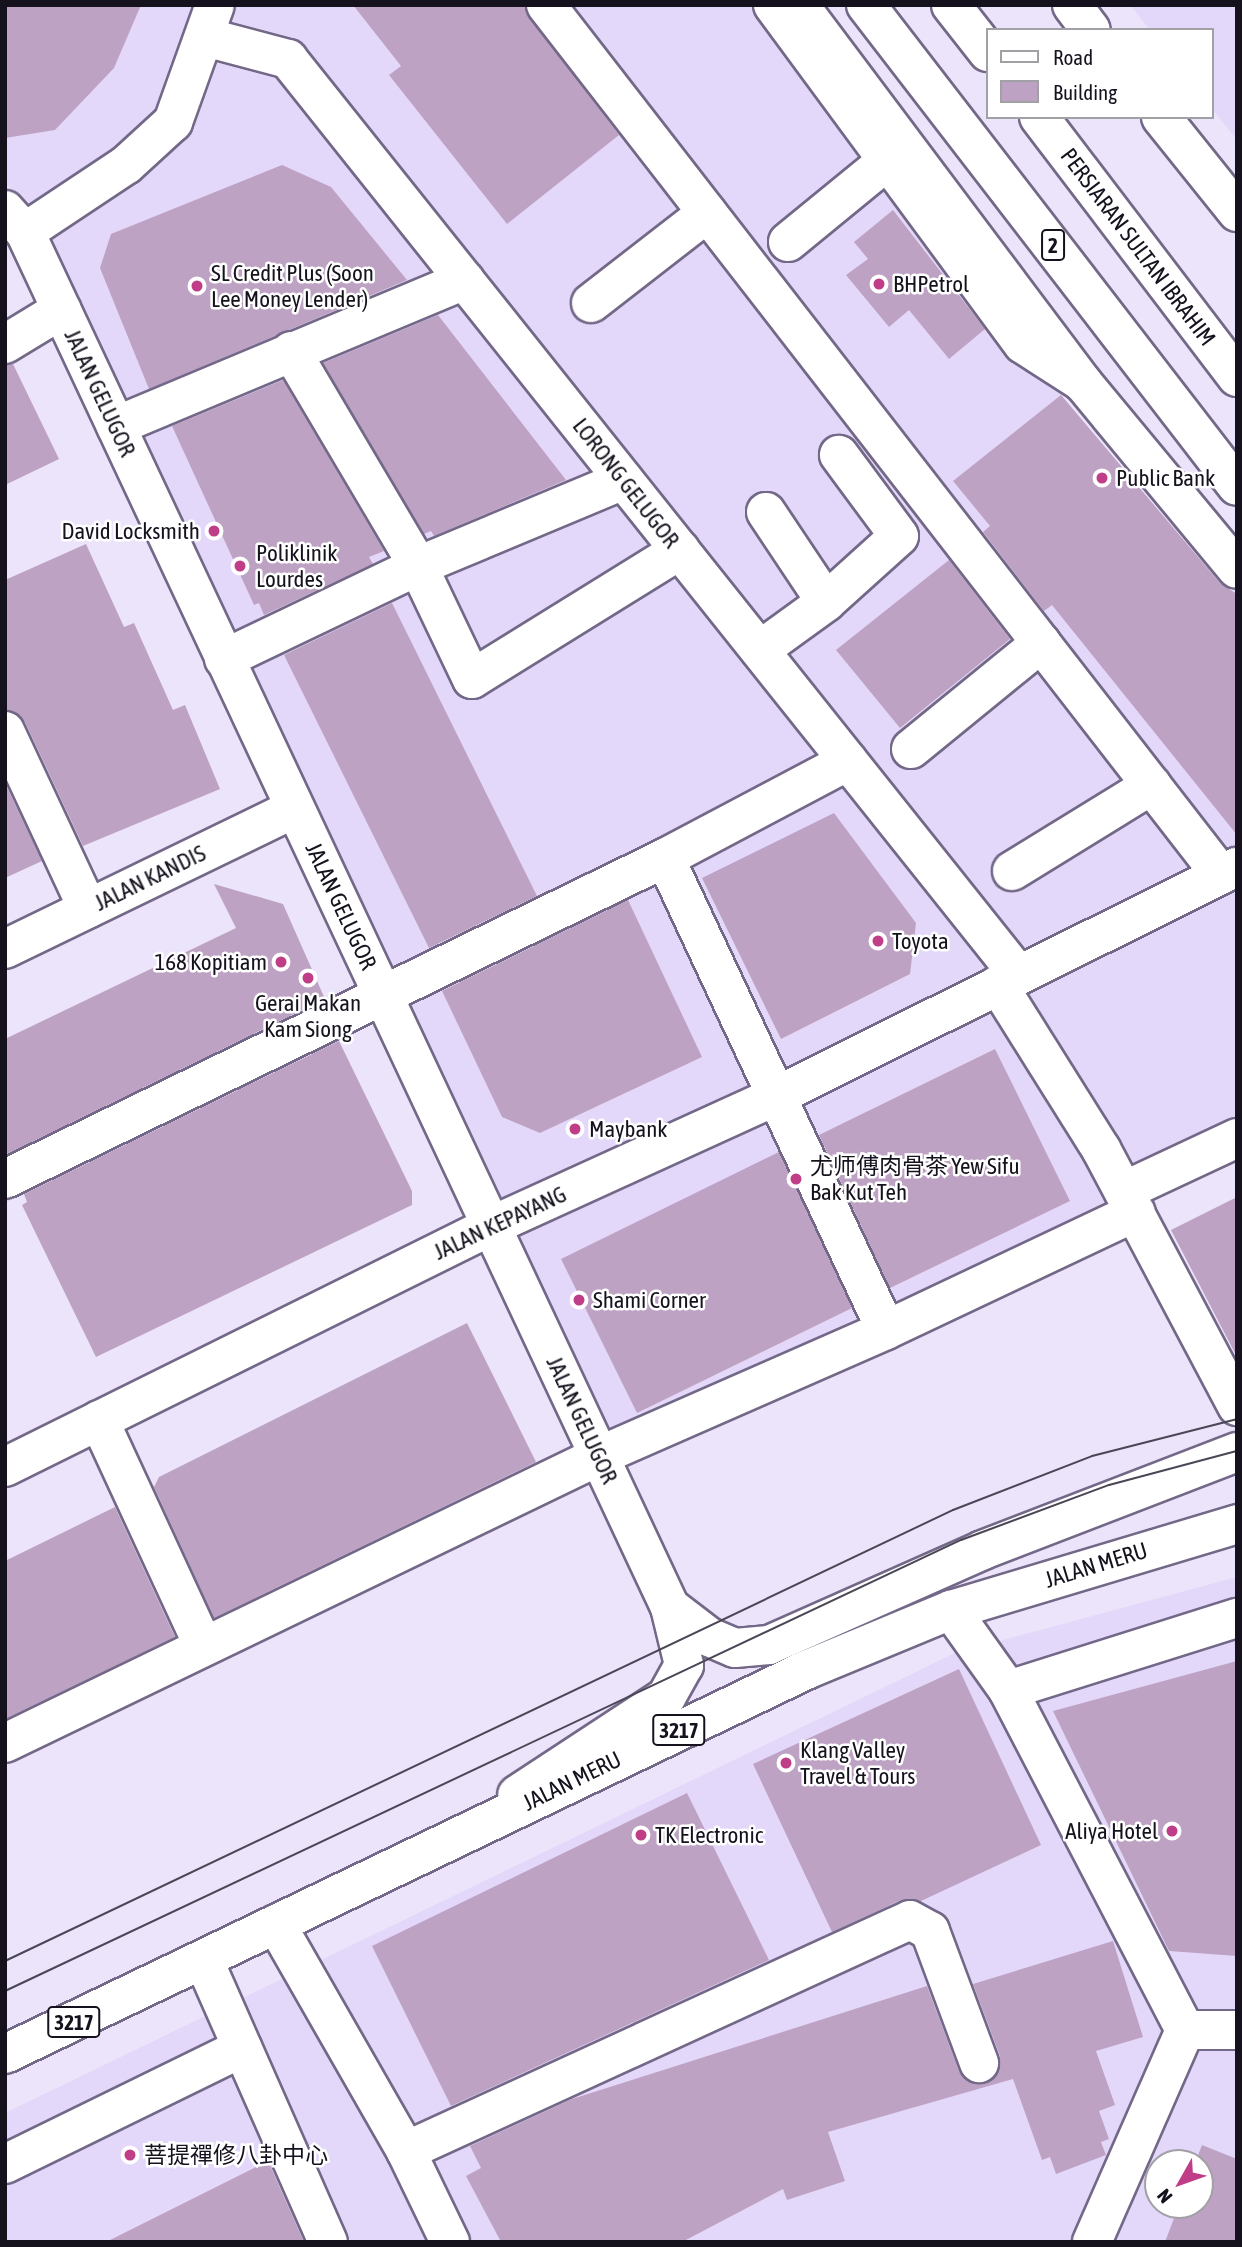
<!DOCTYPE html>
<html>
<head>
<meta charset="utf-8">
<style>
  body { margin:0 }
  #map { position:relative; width:1242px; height:2247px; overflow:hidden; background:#ebe4fa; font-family:"Asap Condensed","Noto Sans SC",sans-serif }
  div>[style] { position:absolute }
  .built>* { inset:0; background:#e4d8fa }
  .building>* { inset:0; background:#bea2c3 }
  .roads { filter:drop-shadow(2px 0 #736887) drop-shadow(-2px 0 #736887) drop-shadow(0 2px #736887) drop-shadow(0 -2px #736887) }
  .minor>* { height:38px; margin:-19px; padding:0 19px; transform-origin:19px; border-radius:19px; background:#fff }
  .major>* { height:38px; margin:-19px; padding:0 19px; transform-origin:19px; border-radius:19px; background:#fff }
  .highway>* { height:38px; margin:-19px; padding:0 19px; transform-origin:19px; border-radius:19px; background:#fff }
  .tram>* { height:2px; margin:-1px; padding:0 1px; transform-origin:1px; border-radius:1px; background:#4b4655 }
  .dots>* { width:19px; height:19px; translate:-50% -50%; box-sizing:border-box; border:4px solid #fff; border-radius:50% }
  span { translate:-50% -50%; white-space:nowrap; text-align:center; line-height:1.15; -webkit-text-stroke:5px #fff; paint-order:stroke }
  .shield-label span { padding:2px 5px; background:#fff; border:2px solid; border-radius:5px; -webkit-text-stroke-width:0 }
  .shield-label { font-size:21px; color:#15111d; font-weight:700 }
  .street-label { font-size:23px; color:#15111d }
  .poi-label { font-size:23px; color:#15111d }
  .left { translate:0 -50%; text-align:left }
  .right { translate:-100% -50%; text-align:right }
  .frame { position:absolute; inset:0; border:7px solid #15111d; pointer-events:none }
  .legend { position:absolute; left:986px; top:28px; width:228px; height:91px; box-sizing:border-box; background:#fff; border:2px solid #a1a0a5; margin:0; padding:9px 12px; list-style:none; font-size:21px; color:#15111d }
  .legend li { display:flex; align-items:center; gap:14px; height:35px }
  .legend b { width:35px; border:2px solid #a1a0a5 }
  .north { position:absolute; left:1144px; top:2149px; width:70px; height:70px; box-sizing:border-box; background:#fff; border:2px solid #a1a0a5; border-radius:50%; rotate:230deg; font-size:19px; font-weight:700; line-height:28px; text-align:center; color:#15111d }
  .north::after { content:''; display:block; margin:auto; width:24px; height:32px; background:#bf3e87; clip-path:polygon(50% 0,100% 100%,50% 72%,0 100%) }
</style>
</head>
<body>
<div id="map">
  <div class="built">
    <i style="clip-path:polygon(5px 5px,760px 5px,885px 178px,1237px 611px,1237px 1153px,609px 1438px,30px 206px,5px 183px)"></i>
    <i style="clip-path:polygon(1130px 5px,1237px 5px,1237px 140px,1212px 109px,1212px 30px,1150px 30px)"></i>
    <i style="clip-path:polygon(evenodd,1237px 1577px,1237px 2242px,5px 2242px,5px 2113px,955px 1653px,1237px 1577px,1158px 2163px,1200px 2163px,1200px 2205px,1158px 2205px,1158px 2163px)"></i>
  </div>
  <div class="building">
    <i style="clip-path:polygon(5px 5px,141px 5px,114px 68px,55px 130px,5px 138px)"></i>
    <i style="clip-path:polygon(353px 5px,525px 5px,529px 18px,619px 135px,507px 224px,389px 75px,401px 66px)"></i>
    <i style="clip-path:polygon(282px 165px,331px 187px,407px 280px,149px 389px,100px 268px,111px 234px)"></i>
    <i style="clip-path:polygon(893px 210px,985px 329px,949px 359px,909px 310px,889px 327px,846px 275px,868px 259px,854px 242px)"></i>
    <i style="clip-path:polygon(438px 315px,566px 480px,434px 536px,431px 531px,424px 534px,323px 363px)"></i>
    <i style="clip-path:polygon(13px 364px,59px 459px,5px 485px,5px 366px)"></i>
    <i style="clip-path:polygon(283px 380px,384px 551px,369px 557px,373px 564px,264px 615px,259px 603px,254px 605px,172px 426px)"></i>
    <i style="clip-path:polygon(1061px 395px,1220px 583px,1237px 594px,1237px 835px,1052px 605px,1044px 611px,983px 532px,990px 526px,953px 481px)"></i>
    <i style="clip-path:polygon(86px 544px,124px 627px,134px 623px,173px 710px,185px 705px,220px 789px,83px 846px,25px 722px,5px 709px,5px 580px)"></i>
    <i style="clip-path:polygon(949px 560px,1010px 639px,900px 728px,836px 650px)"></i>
    <i style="clip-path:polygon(392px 603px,537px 896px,429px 948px,284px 655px)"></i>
    <i style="clip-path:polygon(5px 783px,42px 861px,5px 878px)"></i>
    <i style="clip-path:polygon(834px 813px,916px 923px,910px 974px,781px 1039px,702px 878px)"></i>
    <i style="clip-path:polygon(214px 884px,283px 904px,325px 999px,5px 1155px,5px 1039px,236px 928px)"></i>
    <i style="clip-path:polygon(628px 900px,702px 1057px,540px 1133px,502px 1117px,442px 991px)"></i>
    <i style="clip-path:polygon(339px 1041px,412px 1191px,412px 1205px,96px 1357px,22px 1205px,27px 1202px,24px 1194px)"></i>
    <i style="clip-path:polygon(995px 1049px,1070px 1201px,890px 1288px,819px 1135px)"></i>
    <i style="clip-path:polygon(779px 1152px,852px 1308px,637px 1413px,561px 1259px)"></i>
    <i style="clip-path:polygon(1237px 1197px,1237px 1357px,1171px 1230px)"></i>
    <i style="clip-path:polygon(467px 1323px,536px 1462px,214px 1618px,154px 1487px,159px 1477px)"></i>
    <i style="clip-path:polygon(115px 1507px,175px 1637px,5px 1719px,5px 1561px)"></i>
    <i style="clip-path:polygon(1237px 1661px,1237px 1956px,1169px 1951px,1053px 1711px)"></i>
    <i style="clip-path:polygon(959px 1669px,1041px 1845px,921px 1901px,901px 1900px,832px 1932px,753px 1764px)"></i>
    <i style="clip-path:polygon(687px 1793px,769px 1960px,451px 2106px,372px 1946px)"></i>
    <i style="clip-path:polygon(1113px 1941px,1143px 2037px,1096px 2051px,1115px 2105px,1099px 2111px,1109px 2139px,1101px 2142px,1106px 2155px,1056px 2174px,1050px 2157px,1042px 2160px,1013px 2079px,828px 2132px,845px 2181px,787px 2200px,783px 2189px,682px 2242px,501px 2242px,466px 2176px,481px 2168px,470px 2146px,572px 2099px,927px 1986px,959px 2071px,975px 2084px,986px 2084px,996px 2076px,1000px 2056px,973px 1984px)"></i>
    <i style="clip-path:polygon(1202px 2145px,1237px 2159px,1237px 2242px,1165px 2242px,1179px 2205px,1200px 2205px,1200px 2163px,1195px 2163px)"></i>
    <i style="clip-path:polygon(268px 2161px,304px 2242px,106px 2242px)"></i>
  </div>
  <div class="roads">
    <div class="minor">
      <i style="left:546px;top:5px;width:1101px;rotate:52.19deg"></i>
      <i style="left:773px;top:5px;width:421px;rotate:53.6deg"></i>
      <i style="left:1023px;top:344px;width:67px;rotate:32.7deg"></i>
      <i style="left:205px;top:37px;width:86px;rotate:14.8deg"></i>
      <i style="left:288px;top:59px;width:1171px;rotate:51.42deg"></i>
      <i style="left:5px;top:210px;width:30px;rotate:48deg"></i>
      <i style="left:25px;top:232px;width:1519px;rotate:64.87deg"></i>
      <i style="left:670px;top:1607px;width:60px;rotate:76.4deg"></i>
      <i style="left:684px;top:1665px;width:37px;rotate:119deg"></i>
      <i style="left:666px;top:1697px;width:178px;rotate:146.7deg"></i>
      <i style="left:25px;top:232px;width:121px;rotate:-33.6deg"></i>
      <i style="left:126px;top:165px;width:64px;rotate:-42.5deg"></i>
      <i style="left:173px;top:122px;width:124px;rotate:-70.3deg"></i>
      <i style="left:788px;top:242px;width:149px;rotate:-39.3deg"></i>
      <i style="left:591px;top:303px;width:147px;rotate:-37.8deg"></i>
      <i style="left:5px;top:344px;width:66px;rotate:-31.3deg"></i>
      <i style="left:291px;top:351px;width:250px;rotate:59.4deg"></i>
      <i style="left:418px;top:566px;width:125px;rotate:64.5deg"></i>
      <i style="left:472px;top:679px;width:245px;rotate:-31.8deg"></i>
      <i style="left:116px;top:426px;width:378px;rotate:-22.7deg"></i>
      <i style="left:766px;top:512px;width:108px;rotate:56.3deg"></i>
      <i style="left:760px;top:650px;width:82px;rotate:-36deg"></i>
      <i style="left:826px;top:602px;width:98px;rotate:-42.1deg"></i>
      <i style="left:899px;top:536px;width:101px;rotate:-126.5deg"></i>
      <i style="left:224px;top:659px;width:215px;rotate:-25.6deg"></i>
      <i style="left:418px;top:566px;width:223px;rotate:-22.7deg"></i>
      <i style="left:5px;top:731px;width:196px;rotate:65deg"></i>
      <i style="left:911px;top:749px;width:168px;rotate:-39.2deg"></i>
      <i style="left:665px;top:858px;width:521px;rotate:64.91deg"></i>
      <i style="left:1012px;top:871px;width:164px;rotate:-31.6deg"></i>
      <i style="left:5px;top:949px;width:322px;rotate:-25.9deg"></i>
      <i style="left:998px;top:985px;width:194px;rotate:57.9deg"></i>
      <i style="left:1101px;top:1149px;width:291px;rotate:62.1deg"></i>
      <i style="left:5px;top:1179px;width:734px;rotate:-25.94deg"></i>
      <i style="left:665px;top:858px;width:207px;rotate:-27.9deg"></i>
      <i style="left:1124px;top:1191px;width:125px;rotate:-25.1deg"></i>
      <i style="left:99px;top:1420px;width:248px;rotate:65.2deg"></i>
      <i style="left:5px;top:1467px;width:542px;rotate:-26.38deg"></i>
      <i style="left:491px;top:1226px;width:315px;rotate:-24.5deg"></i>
      <i style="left:778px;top:1095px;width:513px;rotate:-26.42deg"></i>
      <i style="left:670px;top:1607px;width:49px;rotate:37.6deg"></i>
      <i style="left:709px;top:1637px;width:28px;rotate:23deg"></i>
      <i style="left:735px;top:1648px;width:34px;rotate:-5deg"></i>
      <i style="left:769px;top:1645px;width:234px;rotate:-23.9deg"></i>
      <i style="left:983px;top:1550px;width:272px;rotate:-21.1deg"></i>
      <i style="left:951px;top:1610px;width:98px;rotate:54.5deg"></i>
      <i style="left:1008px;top:1690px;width:383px;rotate:62.5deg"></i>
      <i style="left:1008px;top:1690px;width:240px;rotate:-17.5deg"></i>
      <i style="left:5px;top:1743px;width:660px;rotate:-25.79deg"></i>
      <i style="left:599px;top:1456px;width:313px;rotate:-23.7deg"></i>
      <i style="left:886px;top:1330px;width:276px;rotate:-25.3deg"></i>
      <i style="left:276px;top:1924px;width:262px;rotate:60.2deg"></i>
      <i style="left:406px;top:2151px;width:101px;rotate:64.2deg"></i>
      <i style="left:204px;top:1961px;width:307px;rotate:66.2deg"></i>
      <i style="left:1185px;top:2030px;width:52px"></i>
      <i style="left:406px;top:2151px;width:554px;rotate:-24.62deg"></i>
      <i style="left:910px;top:1920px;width:23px;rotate:29deg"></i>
      <i style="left:930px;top:1931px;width:141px;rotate:69.6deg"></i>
      <i style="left:5px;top:2164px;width:264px;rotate:-26.1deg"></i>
      <i style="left:1092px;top:2242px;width:232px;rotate:-66.3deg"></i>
    </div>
    <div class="major">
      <i style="left:799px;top:5px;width:473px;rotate:53.1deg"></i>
      <i style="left:1083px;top:383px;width:241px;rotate:50.4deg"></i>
      <i style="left:1072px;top:5px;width:31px;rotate:53deg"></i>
      <i style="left:1161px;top:117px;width:122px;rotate:51.3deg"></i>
    </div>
    <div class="highway">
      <i style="left:866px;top:5px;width:607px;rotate:52.36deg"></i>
      <i style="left:951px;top:5px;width:60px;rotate:51.8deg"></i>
      <i style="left:1039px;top:117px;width:327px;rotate:52.7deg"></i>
      <i style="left:5px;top:2054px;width:888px;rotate:-25.61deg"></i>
      <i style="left:806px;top:1670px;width:157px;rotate:-22.5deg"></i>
      <i style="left:951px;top:1610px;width:299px;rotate:-16.7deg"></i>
    </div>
  </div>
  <div class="tram">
    <i style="left:5px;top:1961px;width:1050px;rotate:-25.44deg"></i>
    <i style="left:953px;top:1510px;width:149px;rotate:-21.2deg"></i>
    <i style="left:1092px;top:1456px;width:150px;rotate:-14.3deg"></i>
    <i style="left:5px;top:1991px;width:1057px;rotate:-25.26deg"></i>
    <i style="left:961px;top:1540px;width:158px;rotate:-20.4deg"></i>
    <i style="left:1109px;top:1485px;width:132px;rotate:-14.9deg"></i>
  </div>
  <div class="dots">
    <i style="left:879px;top:284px;background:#bf3e87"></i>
    <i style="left:197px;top:286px;background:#bf3e87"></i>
    <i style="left:1102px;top:478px;background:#bf3e87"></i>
    <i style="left:214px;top:531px;background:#bf3e87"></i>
    <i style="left:240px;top:566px;background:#bf3e87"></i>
    <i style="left:878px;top:941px;background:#bf3e87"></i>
    <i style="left:281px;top:962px;background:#bf3e87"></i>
    <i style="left:308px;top:978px;background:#bf3e87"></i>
    <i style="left:575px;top:1129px;background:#bf3e87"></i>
    <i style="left:796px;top:1179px;background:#bf3e87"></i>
    <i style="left:579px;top:1300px;background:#bf3e87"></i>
    <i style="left:786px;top:1763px;background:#bf3e87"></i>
    <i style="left:1172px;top:1831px;background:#bf3e87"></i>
    <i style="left:641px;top:1835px;background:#bf3e87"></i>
    <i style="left:130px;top:2155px;background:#bf3e87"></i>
  </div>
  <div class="shield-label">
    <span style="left:1053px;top:245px">2</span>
    <span style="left:679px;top:1730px">3217</span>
    <span style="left:74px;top:2022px">3217</span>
  </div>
  <div class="street-label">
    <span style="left:1138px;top:247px;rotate:53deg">PERSIARAN SULTAN IBRAHIM</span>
    <span style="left:100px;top:393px;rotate:65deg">JALAN GELUGOR</span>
    <span style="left:626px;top:483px;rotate:52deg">LORONG GELUGOR</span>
    <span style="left:150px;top:878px;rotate:-26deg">JALAN KANDIS</span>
    <span style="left:341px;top:906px;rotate:65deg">JALAN GELUGOR</span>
    <span style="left:500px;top:1223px;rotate:-25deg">JALAN KEPAYANG</span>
    <span style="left:582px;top:1420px;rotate:65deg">JALAN GELUGOR</span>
    <span style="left:1096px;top:1565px;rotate:-17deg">JALAN MERU</span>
    <span style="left:572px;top:1781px;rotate:-26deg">JALAN MERU</span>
  </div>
  <div class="poi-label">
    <span class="left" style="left:211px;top:286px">SL Credit Plus (Soon<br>Lee Money Lender)</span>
    <span class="left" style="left:893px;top:284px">BHPetrol</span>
    <span class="left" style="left:1116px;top:478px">Public Bank</span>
    <span class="right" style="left:200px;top:531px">David Locksmith</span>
    <span class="left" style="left:256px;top:566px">Poliklinik<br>Lourdes</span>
    <span class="left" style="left:892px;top:941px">Toyota</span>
    <span class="right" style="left:267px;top:962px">168 Kopitiam</span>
    <span style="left:308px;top:1016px">Gerai Makan<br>Kam Siong</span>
    <span class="left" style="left:589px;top:1129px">Maybank</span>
    <span class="left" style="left:810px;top:1179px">尤师傅肉骨茶 Yew Sifu<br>Bak Kut Teh</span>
    <span class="left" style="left:593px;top:1300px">Shami Corner</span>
    <span class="left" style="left:800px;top:1763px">Klang Valley<br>Travel &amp; Tours</span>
    <span class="right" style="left:1158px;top:1831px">Aliya Hotel</span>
    <span class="left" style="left:655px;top:1835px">TK Electronic</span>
    <span class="left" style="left:144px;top:2155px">菩提禪修八卦中心</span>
  </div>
  <div class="frame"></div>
  <ul class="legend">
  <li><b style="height:9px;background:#fff"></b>Road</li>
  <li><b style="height:19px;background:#bea2c3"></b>Building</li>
  </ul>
  <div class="north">N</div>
</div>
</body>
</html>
